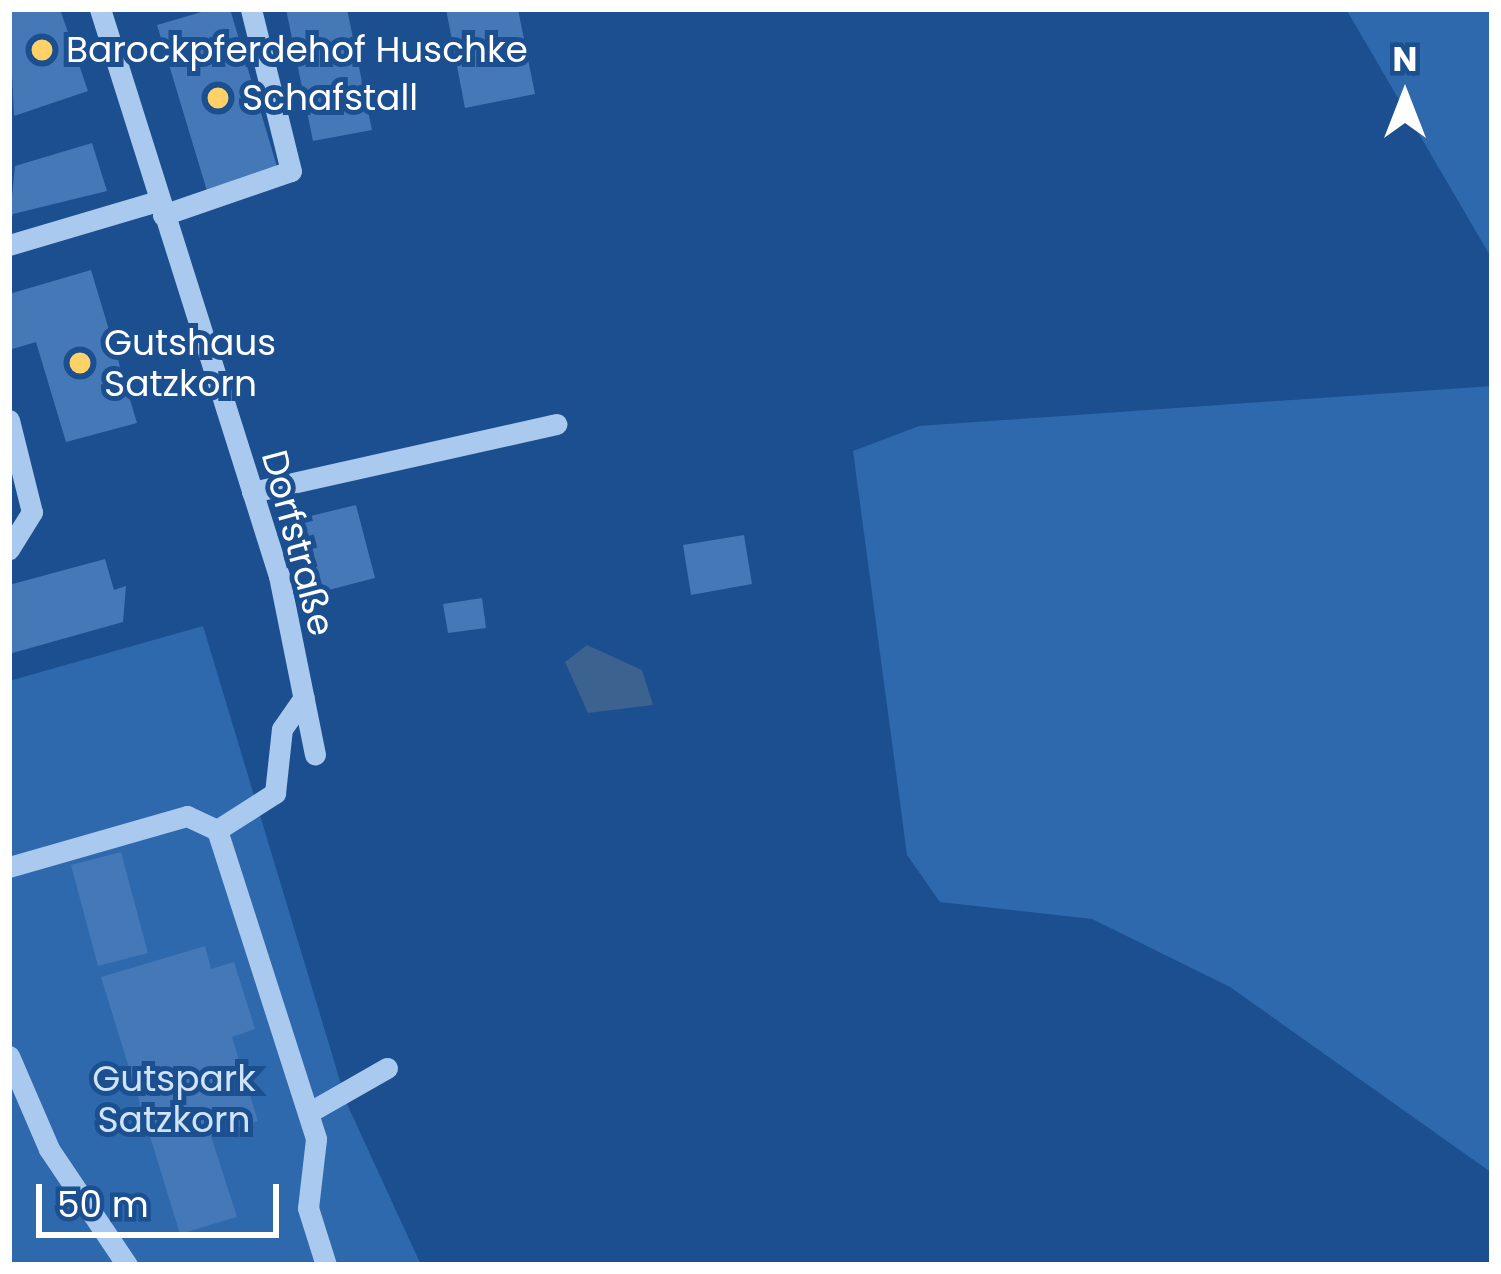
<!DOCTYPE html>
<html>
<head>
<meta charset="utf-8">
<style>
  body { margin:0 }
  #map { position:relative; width:1501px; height:1274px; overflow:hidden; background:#1b4f8f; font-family:Poppins,sans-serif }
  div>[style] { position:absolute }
  .green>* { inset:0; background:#2e69ad }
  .water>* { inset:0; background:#3c6290 }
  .building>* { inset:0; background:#4478b7 }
  .minor>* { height:21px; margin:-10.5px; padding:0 10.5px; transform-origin:10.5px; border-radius:10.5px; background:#a9c9ee }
  .dots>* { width:33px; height:33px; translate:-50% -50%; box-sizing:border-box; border:6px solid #1b4f8f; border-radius:50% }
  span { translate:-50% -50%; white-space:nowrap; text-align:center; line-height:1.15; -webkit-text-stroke:10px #1b4f8f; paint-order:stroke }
  .poi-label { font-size:36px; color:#fff }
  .left { translate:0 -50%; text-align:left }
  .street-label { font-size:36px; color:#fff }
  .park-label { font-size:36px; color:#cfe3fa }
  .frame { position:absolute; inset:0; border:12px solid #fff; pointer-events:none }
  .north { position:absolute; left:1345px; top:36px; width:120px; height:120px; -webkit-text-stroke:9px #1b4f8f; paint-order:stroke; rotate:0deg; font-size:33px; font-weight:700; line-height:48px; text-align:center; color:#fff }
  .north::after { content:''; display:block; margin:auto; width:42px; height:54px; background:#fff; clip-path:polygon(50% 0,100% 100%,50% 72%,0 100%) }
  .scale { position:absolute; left:36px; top:1184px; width:243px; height:54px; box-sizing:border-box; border:6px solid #fff; border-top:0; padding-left:15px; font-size:36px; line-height:42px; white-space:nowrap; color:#fff; -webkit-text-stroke:9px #1b4f8f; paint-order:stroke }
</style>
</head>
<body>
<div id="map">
  <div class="green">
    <i style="clip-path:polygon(1346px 9px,1492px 9px,1492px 259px)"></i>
    <i style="clip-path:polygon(1492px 386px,1492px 1173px,1230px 987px,1092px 919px,940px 902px,907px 855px,853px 451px,919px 426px)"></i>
    <i style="clip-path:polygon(203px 626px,347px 1104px,421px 1265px,9px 1265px,9px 681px)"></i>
  </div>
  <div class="water">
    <i style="clip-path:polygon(587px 645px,642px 670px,653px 705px,588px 713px,565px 662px)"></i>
  </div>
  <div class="building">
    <i style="clip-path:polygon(9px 9px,60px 9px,88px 91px,14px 116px)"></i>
    <i style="clip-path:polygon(212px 9px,230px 9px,278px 170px,207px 191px,157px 25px)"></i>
    <i style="clip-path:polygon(286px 9px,347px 9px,372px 130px,313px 141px)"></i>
    <i style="clip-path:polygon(446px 9px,518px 9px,535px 94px,465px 108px)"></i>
    <i style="clip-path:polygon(92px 143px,107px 191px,13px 214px,9px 227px,15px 166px)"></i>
    <i style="clip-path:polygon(91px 270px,137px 423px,66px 442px,36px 342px,9px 350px,9px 294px)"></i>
    <i style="clip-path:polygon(356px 505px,375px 578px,317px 593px,298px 519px)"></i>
    <i style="clip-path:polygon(744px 535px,752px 584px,691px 595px,683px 545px)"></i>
    <i style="clip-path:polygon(105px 559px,114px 590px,126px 586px,123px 622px,9px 654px,9px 585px)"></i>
    <i style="clip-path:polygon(482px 598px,486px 628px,448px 633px,443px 604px)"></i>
    <i style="clip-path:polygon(121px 852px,148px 953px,98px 966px,71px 865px)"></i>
    <i style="clip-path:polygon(205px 946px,211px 969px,234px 962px,255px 1029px,232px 1037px,258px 1121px,211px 1136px,237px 1217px,180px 1234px,101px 977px)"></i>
  </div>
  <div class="minor">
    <i style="left:100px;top:9px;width:595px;rotate:72.48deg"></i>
    <i style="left:279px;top:576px;width:182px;rotate:78.6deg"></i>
    <i style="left:163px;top:215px;width:135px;rotate:-19deg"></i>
    <i style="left:291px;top:171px;width:167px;rotate:-103.9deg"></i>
    <i style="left:9px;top:245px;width:155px;rotate:-16.5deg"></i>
    <i style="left:9px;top:420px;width:95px;rotate:76deg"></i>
    <i style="left:32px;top:512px;width:44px;rotate:121.9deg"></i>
    <i style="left:252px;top:492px;width:312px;rotate:-12.6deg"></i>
    <i style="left:217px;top:830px;width:69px;rotate:-32.5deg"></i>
    <i style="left:275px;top:793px;width:64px;rotate:-83.8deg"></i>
    <i style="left:282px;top:729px;width:38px;rotate:-55deg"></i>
    <i style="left:9px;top:867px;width:185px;rotate:-16deg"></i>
    <i style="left:187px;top:816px;width:33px;rotate:25deg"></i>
    <i style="left:217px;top:830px;width:324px;rotate:72.2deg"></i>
    <i style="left:316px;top:1139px;width:69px;rotate:96.6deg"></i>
    <i style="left:308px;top:1208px;width:60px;rotate:72.5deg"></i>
    <i style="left:9px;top:1056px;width:101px;rotate:66.7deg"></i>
    <i style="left:49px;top:1149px;width:140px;rotate:56.1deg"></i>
    <i style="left:308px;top:1113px;width:91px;rotate:-29.7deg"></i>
  </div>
  <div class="dots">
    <i style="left:42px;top:50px;background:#ffd166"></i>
    <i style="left:218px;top:98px;background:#ffd166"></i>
    <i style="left:80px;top:363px;background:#ffd166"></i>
  </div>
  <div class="poi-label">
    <span class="left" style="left:66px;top:50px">Barockpferdehof Huschke</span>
    <span class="left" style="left:242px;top:98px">Schafstall</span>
    <span class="left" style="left:104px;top:363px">Gutshaus<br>Satzkorn</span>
  </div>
  <div class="street-label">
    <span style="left:298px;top:543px;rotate:75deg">Dorfstraße</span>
  </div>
  <div class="park-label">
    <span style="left:174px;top:1099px">Gutspark<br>Satzkorn</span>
  </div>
  <div class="frame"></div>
  <div class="north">N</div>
  <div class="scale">50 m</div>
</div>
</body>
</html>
